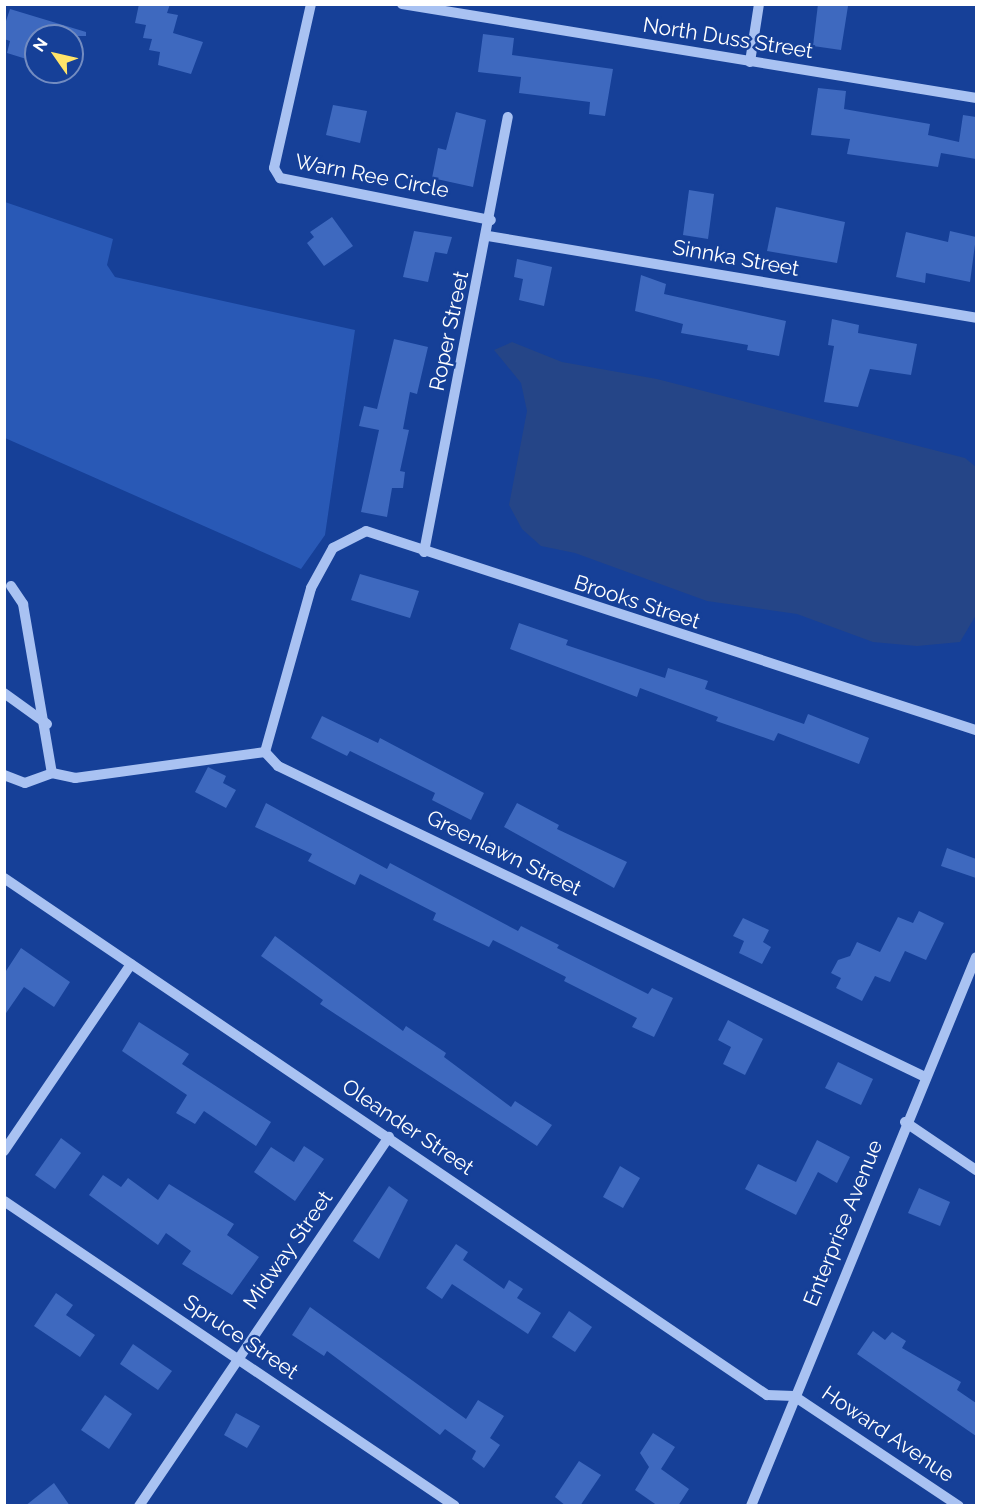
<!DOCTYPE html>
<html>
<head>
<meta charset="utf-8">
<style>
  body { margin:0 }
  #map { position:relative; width:981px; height:1510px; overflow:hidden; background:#164098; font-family:Raleway,sans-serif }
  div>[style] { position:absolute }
  .green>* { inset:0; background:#2959b6 }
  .water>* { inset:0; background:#254587 }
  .building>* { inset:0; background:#3e69bf }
  .minor>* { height:10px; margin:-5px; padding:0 5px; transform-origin:5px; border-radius:5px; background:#a9c2f2 }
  span { translate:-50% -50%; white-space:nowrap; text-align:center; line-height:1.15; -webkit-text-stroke:5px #164098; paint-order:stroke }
  .street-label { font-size:21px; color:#fff }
  .frame { position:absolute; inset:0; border:6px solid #fff; pointer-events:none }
  .north { position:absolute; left:24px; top:24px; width:60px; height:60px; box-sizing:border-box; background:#164098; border:2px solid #738cc1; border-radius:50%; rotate:304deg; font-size:16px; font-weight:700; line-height:24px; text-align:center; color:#fff }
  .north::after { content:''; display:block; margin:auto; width:21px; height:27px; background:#ffe469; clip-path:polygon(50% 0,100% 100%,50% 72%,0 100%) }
</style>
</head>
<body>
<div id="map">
  <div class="green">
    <i style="clip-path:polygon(5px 202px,113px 239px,107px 265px,115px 277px,355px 330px,325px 535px,301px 569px,5px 438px)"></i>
  </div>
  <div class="water">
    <i style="clip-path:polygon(512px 342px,562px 362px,657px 379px,965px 458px,976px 467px,976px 615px,960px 642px,917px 646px,873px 642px,797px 614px,707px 601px,575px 553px,541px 546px,522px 529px,509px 505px,527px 411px,521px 383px,494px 350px)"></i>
  </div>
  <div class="building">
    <i style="clip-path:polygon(139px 4px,170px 4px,167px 13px,178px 15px,173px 33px,203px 42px,191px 74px,158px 65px,160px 52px,149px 50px,152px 39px,143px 38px,146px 25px,135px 23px)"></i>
    <i style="clip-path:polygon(818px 4px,848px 6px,841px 50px,813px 46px)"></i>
    <i style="clip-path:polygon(10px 9px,86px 32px,86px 36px,36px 36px,36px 62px,7px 53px,10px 41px,4px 39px,4px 27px)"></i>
    <i style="clip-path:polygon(483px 34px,514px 38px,512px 55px,613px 69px,605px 116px,589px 114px,590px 102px,519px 93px,521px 77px,478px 72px)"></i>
    <i style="clip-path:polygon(818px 88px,846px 91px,844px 109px,930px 124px,928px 135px,959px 142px,963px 115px,976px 117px,976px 159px,941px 153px,938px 167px,847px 154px,850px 139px,811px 135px)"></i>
    <i style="clip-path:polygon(333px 105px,367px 111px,360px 143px,326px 135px)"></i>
    <i style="clip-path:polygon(456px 112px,486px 120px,473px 187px,432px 178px,438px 148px,446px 150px)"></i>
    <i style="clip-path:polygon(689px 190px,714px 194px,708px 239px,683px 235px)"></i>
    <i style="clip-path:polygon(776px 207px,845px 222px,837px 263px,767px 251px)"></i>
    <i style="clip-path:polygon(332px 217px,353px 246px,324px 266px,307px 243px,314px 237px,310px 232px)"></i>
    <i style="clip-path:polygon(414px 231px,452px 237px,447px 254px,435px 252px,428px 282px,403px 277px)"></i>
    <i style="clip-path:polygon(950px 231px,976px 237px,970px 282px,926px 273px,925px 283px,896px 277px,906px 232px,948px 242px)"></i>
    <i style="clip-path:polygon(517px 259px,552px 267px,544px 306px,519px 300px,523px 279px,514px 277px)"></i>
    <i style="clip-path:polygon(641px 275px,666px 284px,664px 294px,786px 321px,779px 356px,747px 350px,748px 345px,681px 333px,683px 324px,635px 311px)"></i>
    <i style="clip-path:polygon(832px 319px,859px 325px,858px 333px,917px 344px,911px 375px,870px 369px,858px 407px,824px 402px,834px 346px,828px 345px)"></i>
    <i style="clip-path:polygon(394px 339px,428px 347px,417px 394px,410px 392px,403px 429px,409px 430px,400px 471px,405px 472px,403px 488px,392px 488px,387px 517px,361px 512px,379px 430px,359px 426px,364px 406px,377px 409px)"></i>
    <i style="clip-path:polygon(360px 574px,419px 591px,410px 618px,351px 600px)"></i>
    <i style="clip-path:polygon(519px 623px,568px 640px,566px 645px,665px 678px,668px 668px,708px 681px,705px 689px,804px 724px,808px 714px,869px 738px,859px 764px,778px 733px,774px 741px,716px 721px,718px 717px,640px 688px,637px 697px,510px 649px)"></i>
    <i style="clip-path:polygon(322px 716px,378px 743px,380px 738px,484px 793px,471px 820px,432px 800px,435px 793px,350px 751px,347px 756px,311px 738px)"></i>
    <i style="clip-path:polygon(208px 767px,226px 776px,223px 783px,236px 790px,226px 808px,195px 792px)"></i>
    <i style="clip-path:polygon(266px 803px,387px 869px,390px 863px,518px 931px,521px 926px,559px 945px,557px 948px,648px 994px,652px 988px,673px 998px,654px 1037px,632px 1027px,637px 1018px,564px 981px,566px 977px,493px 940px,489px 947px,433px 920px,436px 913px,360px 874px,355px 885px,308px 861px,312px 854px,255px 827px)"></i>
    <i style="clip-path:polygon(517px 803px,559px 825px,557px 829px,627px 862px,614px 888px,504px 827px)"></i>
    <i style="clip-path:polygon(947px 848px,976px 859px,976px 878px,941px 866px)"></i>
    <i style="clip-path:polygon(919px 911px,944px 923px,926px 960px,905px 951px,890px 982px,875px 976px,862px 1001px,836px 988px,841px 978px,831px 973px,838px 960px,850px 956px,857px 942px,880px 952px,898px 917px,913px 923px)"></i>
    <i style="clip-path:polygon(743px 918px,769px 930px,763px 942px,771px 947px,762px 964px,739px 953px,744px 941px,733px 936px)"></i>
    <i style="clip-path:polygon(275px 936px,403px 1031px,406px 1026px,446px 1053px,444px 1057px,511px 1107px,515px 1101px,552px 1125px,537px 1146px,320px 1004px,323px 1000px,261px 956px)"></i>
    <i style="clip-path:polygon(21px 948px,70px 982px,54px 1007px,24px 987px,4px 1016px,4px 974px)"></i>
    <i style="clip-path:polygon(728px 1020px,763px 1039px,745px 1075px,723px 1064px,731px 1047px,718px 1040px)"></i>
    <i style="clip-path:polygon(139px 1022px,189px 1054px,182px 1064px,271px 1122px,256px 1146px,204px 1111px,195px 1124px,176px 1113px,187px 1095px,122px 1051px)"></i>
    <i style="clip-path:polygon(838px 1062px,873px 1079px,861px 1105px,825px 1088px)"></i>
    <i style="clip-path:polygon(61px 1138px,81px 1153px,55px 1189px,35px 1175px)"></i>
    <i style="clip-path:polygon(817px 1140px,850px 1157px,837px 1183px,818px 1172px,796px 1215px,745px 1189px,758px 1164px,796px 1182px)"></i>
    <i style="clip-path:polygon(304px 1146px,324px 1159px,295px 1201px,254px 1172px,271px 1147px,294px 1162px)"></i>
    <i style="clip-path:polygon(620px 1166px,640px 1178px,623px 1208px,603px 1197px)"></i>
    <i style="clip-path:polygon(103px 1175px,121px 1187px,128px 1178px,158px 1200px,169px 1184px,234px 1224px,227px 1235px,259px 1257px,232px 1295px,182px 1264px,191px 1251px,166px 1233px,158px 1245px,89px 1195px)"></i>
    <i style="clip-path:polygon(389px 1186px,408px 1200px,379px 1259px,353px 1241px)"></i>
    <i style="clip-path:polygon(919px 1188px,950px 1202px,940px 1226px,908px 1213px)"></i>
    <i style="clip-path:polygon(456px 1244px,468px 1252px,463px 1260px,504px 1289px,509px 1280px,523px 1289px,517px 1298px,541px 1313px,528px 1334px,452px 1284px,442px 1299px,426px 1288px)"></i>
    <i style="clip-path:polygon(56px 1293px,73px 1305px,66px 1315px,95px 1335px,80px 1357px,34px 1326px)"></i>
    <i style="clip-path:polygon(310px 1307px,466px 1419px,478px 1400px,504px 1416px,490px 1438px,500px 1445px,484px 1468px,472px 1459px,476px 1451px,445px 1429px,440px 1435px,327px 1351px,324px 1356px,292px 1335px)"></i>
    <i style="clip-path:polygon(569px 1311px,592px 1327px,575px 1352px,552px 1337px)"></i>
    <i style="clip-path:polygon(873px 1331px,885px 1340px,892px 1332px,906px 1341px,902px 1348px,961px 1382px,957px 1390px,976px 1403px,976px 1436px,857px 1354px)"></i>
    <i style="clip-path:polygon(133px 1344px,172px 1371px,158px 1390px,120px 1364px)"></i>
    <i style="clip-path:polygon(105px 1395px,132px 1414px,109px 1449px,81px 1430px)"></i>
    <i style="clip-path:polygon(236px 1413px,260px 1426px,247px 1448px,224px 1435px)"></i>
    <i style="clip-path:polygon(653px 1433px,675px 1447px,661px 1469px,689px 1489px,678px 1506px,658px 1506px,635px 1490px,649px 1467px,640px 1453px)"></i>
    <i style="clip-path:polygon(579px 1461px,601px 1475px,580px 1506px,566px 1506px,555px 1497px)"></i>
    <i style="clip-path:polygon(54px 1483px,70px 1506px,25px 1506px)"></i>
  </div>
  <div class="minor">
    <i style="left:311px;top:4px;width:168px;rotate:102.7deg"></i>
    <i style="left:274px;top:168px;width:12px;rotate:59deg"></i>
    <i style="left:280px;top:178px;width:215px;rotate:11.3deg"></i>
    <i style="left:402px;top:4px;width:582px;rotate:9.3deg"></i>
    <i style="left:750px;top:62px;width:59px;rotate:-81.2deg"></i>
    <i style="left:488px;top:236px;width:495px;rotate:9.5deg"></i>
    <i style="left:424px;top:552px;width:443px;rotate:-79.1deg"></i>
    <i style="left:11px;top:586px;width:22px;rotate:56deg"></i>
    <i style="left:23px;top:604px;width:171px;rotate:80.3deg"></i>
    <i style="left:4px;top:693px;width:53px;rotate:35.8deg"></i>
    <i style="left:265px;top:752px;width:170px;rotate:-74.3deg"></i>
    <i style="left:311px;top:588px;width:46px;rotate:-61.2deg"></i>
    <i style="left:333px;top:548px;width:37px;rotate:-27deg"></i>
    <i style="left:366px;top:531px;width:642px;rotate:18.07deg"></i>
    <i style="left:265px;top:752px;width:19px;rotate:47deg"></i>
    <i style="left:278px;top:766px;width:718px;rotate:25.67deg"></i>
    <i style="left:52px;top:773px;width:24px;rotate:12deg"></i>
    <i style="left:75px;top:778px;width:192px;rotate:-7.8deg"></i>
    <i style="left:4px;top:775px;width:22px;rotate:21deg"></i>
    <i style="left:25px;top:783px;width:29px;rotate:-20deg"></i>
    <i style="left:4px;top:878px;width:922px;rotate:34.12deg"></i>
    <i style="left:767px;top:1395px;width:27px;rotate:2deg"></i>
    <i style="left:794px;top:1396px;width:198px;rotate:33.7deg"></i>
    <i style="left:905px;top:1122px;width:86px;rotate:34.1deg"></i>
    <i style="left:4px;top:1151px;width:226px;rotate:-55.8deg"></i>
    <i style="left:4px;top:1201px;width:544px;rotate:34.07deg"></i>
    <i style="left:139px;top:1506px;width:446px;rotate:-55.9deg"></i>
    <i style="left:751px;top:1506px;width:593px;rotate:-67.71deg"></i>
  </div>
  <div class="street-label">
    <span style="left:728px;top:38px;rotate:9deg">North Duss Street</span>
    <span style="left:372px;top:176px;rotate:11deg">Warn Ree Circle</span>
    <span style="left:736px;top:258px;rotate:10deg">Sinnka Street</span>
    <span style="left:449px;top:331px;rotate:-78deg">Roper Street</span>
    <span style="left:637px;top:602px;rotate:18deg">Brooks Street</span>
    <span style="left:504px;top:853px;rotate:26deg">Greenlawn Street</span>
    <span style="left:408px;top:1127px;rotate:34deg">Oleander Street</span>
    <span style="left:843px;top:1223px;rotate:-68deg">Enterprise Avenue</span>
    <span style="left:288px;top:1250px;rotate:-55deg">Midway Street</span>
    <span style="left:241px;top:1337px;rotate:34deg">Spruce Street</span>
    <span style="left:888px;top:1434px;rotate:34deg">Howard Avenue</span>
  </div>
  <div class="frame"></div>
  <div class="north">N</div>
</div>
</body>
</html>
